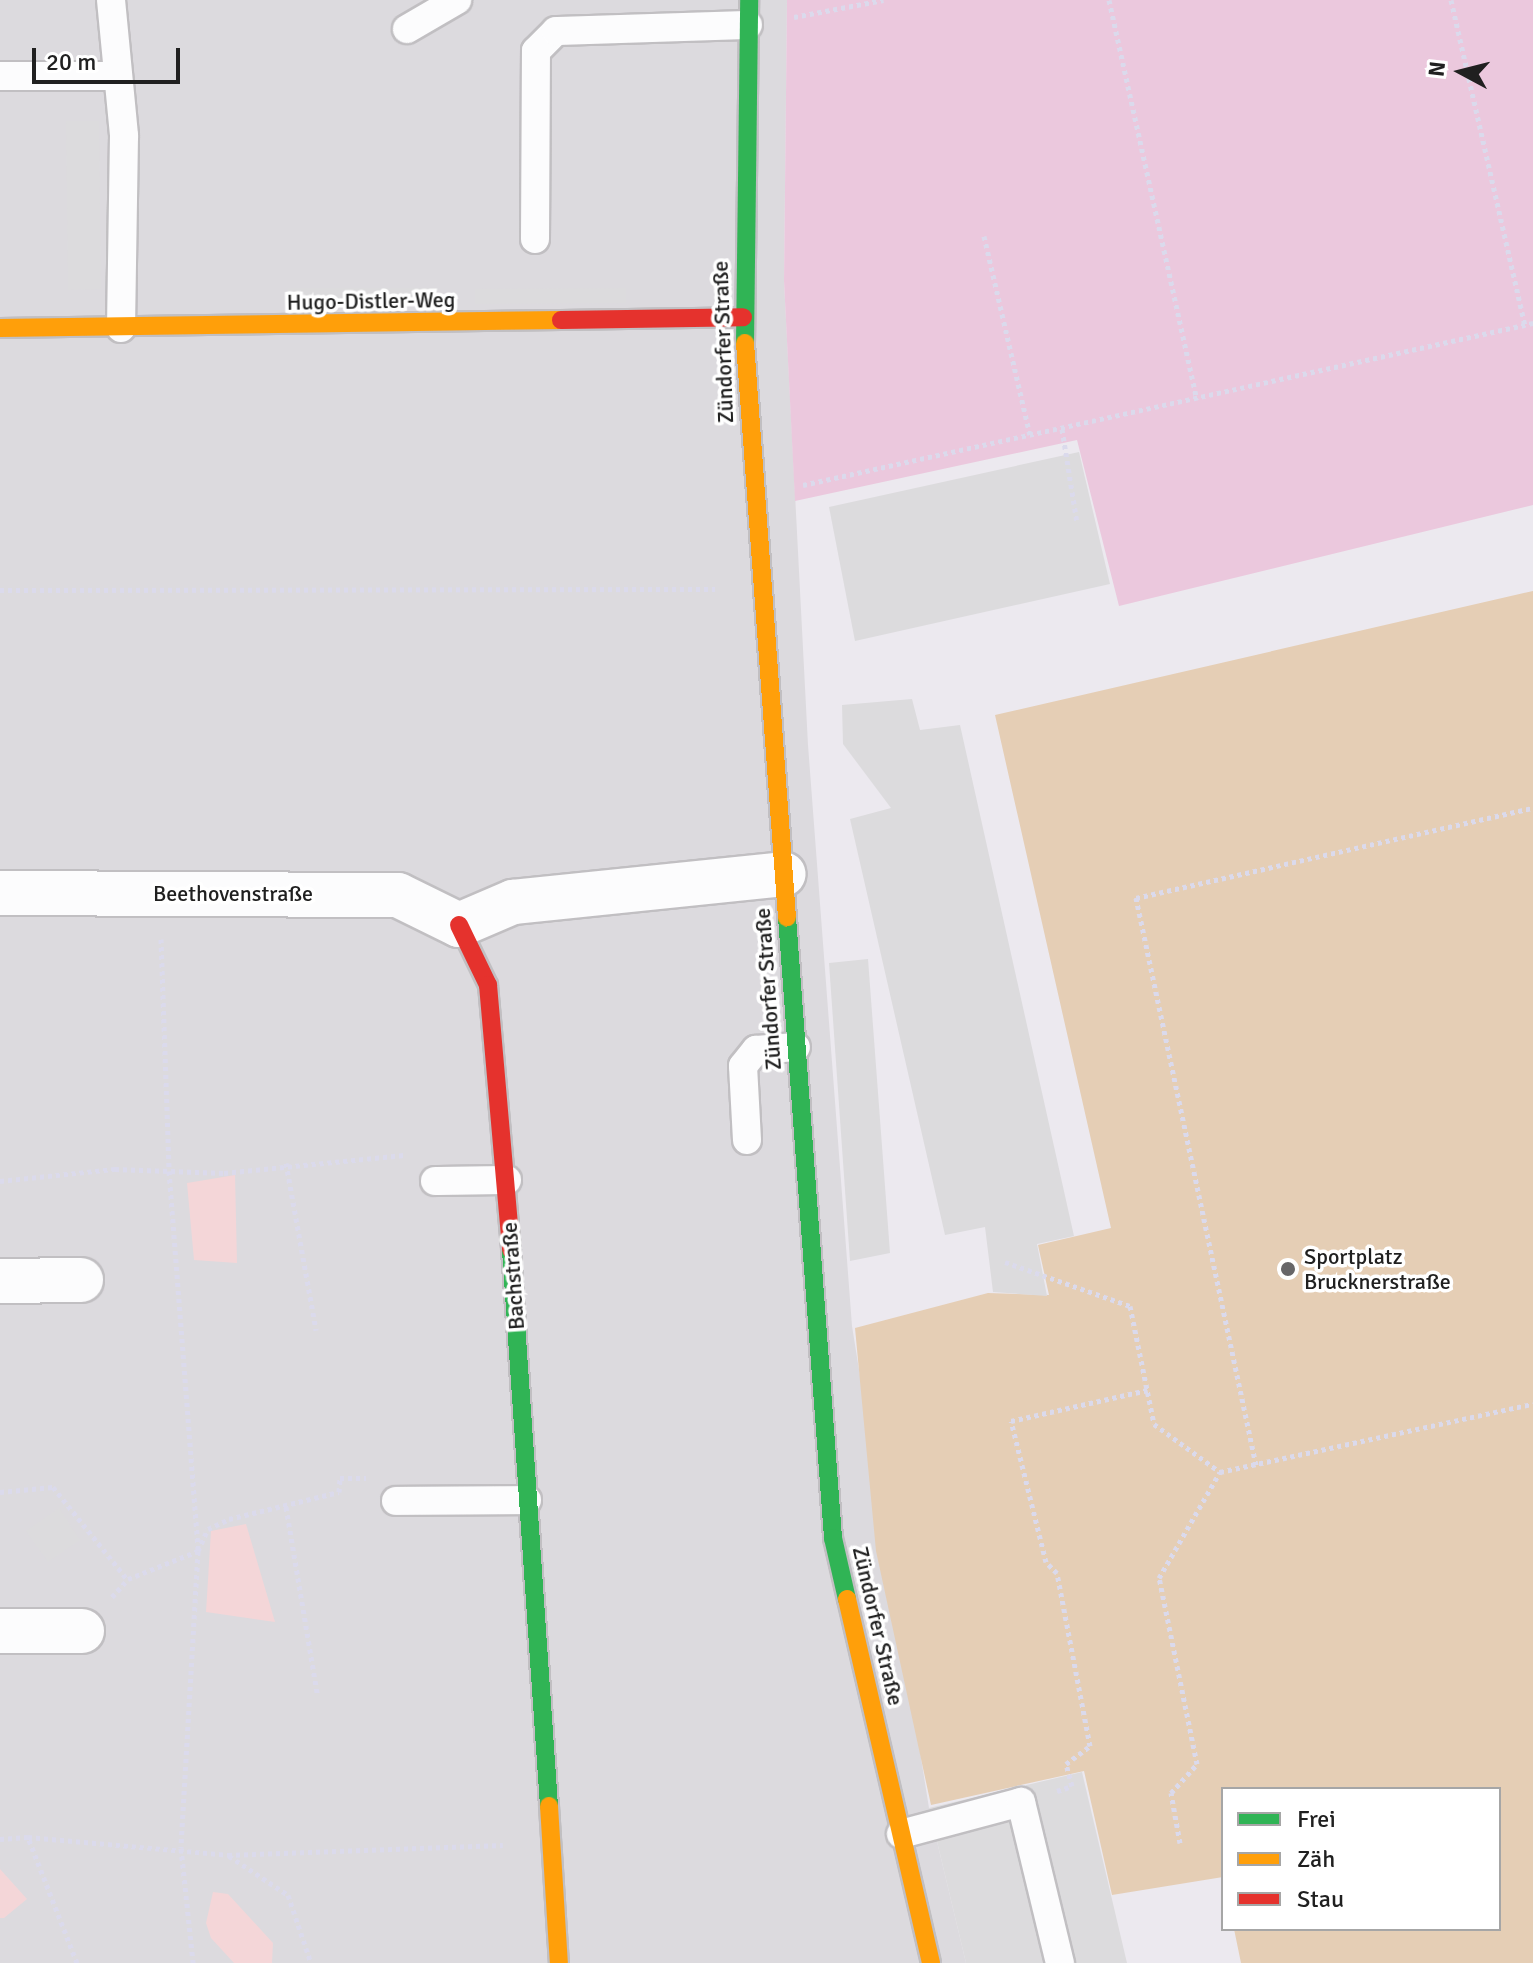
<!DOCTYPE html>
<html>
<head>
<meta charset="utf-8">
<style>
  body { margin:0 }
  #map { position:relative; width:1533px; height:1963px; overflow:hidden; background:#ece9ef; font-family:Signika,sans-serif }
  div>[style] { position:absolute }
  .residential>* { inset:0; background:#dcdade }
  .grass>* { inset:0; background:#ebc8dd }
  .park>* { inset:0; background:#f4d6d8 }
  .pitch>* { inset:0; background:#e5ceb5 }
  .parking>* { inset:0; background:#dcdbdd }
  .path>* { height:5px; margin-top:-2.5px; transform-origin:0; background:repeating-linear-gradient(90deg,#dbdaec 0 4px,transparent 0 8px) }
  .roads { filter:drop-shadow(2px 0 #c1bfc2) drop-shadow(-2px 0 #c1bfc2) drop-shadow(0 2px #c1bfc2) drop-shadow(0 -2px #c1bfc2) }
  .lane>* { height:28px; margin:-14px; padding:0 14px; transform-origin:14px; border-radius:14px; background:#fcfcfd }
  .street>* { height:44px; margin:-22px; padding:0 22px; transform-origin:22px; border-radius:22px; background:#fcfcfd }
  .fast>* { height:18px; margin:-9px; padding:0 9px; transform-origin:9px; border-radius:9px; background:#30b455 }
  .slow>* { height:18px; margin:-9px; padding:0 9px; transform-origin:9px; border-radius:9px; background:#ff9f0a }
  .jam>* { height:18px; margin:-9px; padding:0 9px; transform-origin:9px; border-radius:9px; background:#e5322d }
  .dots>* { width:22px; height:22px; translate:-50% -50%; box-sizing:border-box; border:4px solid #fff; border-radius:50% }
  span { translate:-50% -50%; white-space:nowrap; text-align:center; line-height:1.15; -webkit-text-stroke:7px #fff; paint-order:stroke }
  .street-label { font-size:22px; color:#202020 }
  .poi-label { font-size:22px; color:#202020 }
  .left { translate:0 -50%; text-align:left }
  .legend { position:absolute; left:1221px; top:1787px; width:280px; height:144px; box-sizing:border-box; background:#fff; border:2px solid #a6a6a6; margin:0; padding:10px 14px; list-style:none; font-size:24px; color:#202020 }
  .legend li { display:flex; align-items:center; gap:16px; height:40px }
  .legend b { width:40px; border:2px solid #a6a6a6 }
  .north { position:absolute; left:1421px; top:32px; width:80px; height:80px; -webkit-text-stroke:6px #fff; paint-order:stroke; rotate:277deg; font-size:22px; font-weight:700; line-height:32px; text-align:center; color:#202020 }
  .north::after { content:''; display:block; margin:auto; width:28px; height:36px; background:#202020; clip-path:polygon(50% 0,100% 100%,50% 72%,0 100%) }
  .scale { position:absolute; left:32px; top:48px; width:148px; height:36px; box-sizing:border-box; border:4px solid #202020; border-top:0; padding-left:10px; font-size:24px; line-height:28px; white-space:nowrap; color:#202020; -webkit-text-stroke:6px #fff; paint-order:stroke }
</style>
</head>
<body>
<div id="map">
  <div class="residential">
    <i style="clip-path:polygon(0 0,787px 0,784px 281px,808px 745px,852px 1326px,929px 1808px,966px 1963px,0 1963px)"></i>
  </div>
  <div class="grass">
    <i style="clip-path:polygon(787px 0,1533px 0,1533px 505px,1119px 606px,1077px 440px,795px 501px,784px 281px)"></i>
  </div>
  <div class="park">
    <i style="clip-path:polygon(235px 1175px,237px 1263px,194px 1260px,187px 1183px)"></i>
    <i style="clip-path:polygon(246px 1524px,275px 1622px,206px 1612px,211px 1531px)"></i>
    <i style="clip-path:polygon(0 1869px,27px 1899px,4px 1918px,0 1918px)"></i>
    <i style="clip-path:polygon(213px 1892px,228px 1894px,273px 1943px,272px 1963px,234px 1963px,211px 1938px,206px 1923px)"></i>
  </div>
  <div class="pitch">
    <i style="clip-path:polygon(1533px 591px,1533px 1963px,1241px 1963px,1234px 1929px,1499px 1929px,1499px 1789px,1223px 1789px,1223px 1877px,1112px 1895px,1084px 1771px,931px 1805px,876px 1551px,855px 1328px,988px 1293px,1049px 1295px,1038px 1245px,1111px 1228px,995px 715px)"></i>
  </div>
  <div class="parking">
    <i style="clip-path:polygon(66px 121px,99px 121px,101px 289px,68px 290px)"></i>
    <i style="clip-path:polygon(288px 288px,437px 288px,437px 304px,288px 303px)"></i>
    <i style="clip-path:polygon(626px 288px,626px 303px,475px 304px,475px 289px)"></i>
    <i style="clip-path:polygon(1079px 452px,1110px 584px,855px 641px,829px 507px)"></i>
    <i style="clip-path:polygon(912px 699px,920px 730px,960px 725px,1074px 1236px,1037px 1244px,1047px 1296px,993px 1292px,985px 1227px,945px 1235px,850px 819px,891px 808px,843px 744px,842px 705px)"></i>
    <i style="clip-path:polygon(868px 959px,890px 1253px,850px 1261px,829px 963px)"></i>
    <i style="clip-path:polygon(59px 1508px,80px 1540px,48px 1562px,26px 1531px)"></i>
    <i style="clip-path:polygon(1082px 1772px,1127px 1963px,966px 1963px,929px 1808px)"></i>
  </div>
  <div class="path">
    <i style="left:1109px;top:0;width:409px;rotate:77.6deg"></i>
    <i style="left:1451px;top:0;width:333px;rotate:77.2deg"></i>
    <i style="left:794px;top:17px;width:91px;rotate:-10.8deg"></i>
    <i style="left:984px;top:236px;width:204px;rotate:77deg"></i>
    <i style="left:1062px;top:429px;width:95px;rotate:80.9deg"></i>
    <i style="left:803px;top:485px;width:748px;rotate:-12.51deg"></i>
    <i style="left:0;top:590px;width:715px;rotate:-0.08deg"></i>
    <i style="left:161px;top:939px;width:232px;rotate:88deg"></i>
    <i style="left:169px;top:1171px;width:381px;rotate:85.6deg"></i>
    <i style="left:198px;top:1551px;width:297px;rotate:93.3deg"></i>
    <i style="left:181px;top:1848px;width:116px;rotate:84deg"></i>
    <i style="left:286px;top:1163px;width:170px;rotate:79.8deg"></i>
    <i style="left:0;top:1181px;width:116px;rotate:-6deg"></i>
    <i style="left:115px;top:1169px;width:109px;rotate:2.1deg"></i>
    <i style="left:224px;top:1173px;width:181px;rotate:-5.7deg"></i>
    <i style="left:1005px;top:1262px;width:133px;rotate:19.4deg"></i>
    <i style="left:1130px;top:1306px;width:120px;rotate:78.5deg"></i>
    <i style="left:1154px;top:1424px;width:82px;rotate:36deg"></i>
    <i style="left:1220px;top:1472px;width:320px;rotate:-12.3deg"></i>
    <i style="left:1256px;top:1465px;width:580px;rotate:-101.95deg"></i>
    <i style="left:1136px;top:898px;width:407px;rotate:-12.8deg"></i>
    <i style="left:0;top:1492px;width:53px;rotate:-5.4deg"></i>
    <i style="left:53px;top:1487px;width:118px;rotate:51.2deg"></i>
    <i style="left:286px;top:1507px;width:189px;rotate:80.5deg"></i>
    <i style="left:112px;top:1597px;width:24px;rotate:-48deg"></i>
    <i style="left:128px;top:1579px;width:75px;rotate:-21.8deg"></i>
    <i style="left:198px;top:1551px;width:24px;rotate:-66deg"></i>
    <i style="left:208px;top:1529px;width:23px;rotate:-25deg"></i>
    <i style="left:229px;top:1519px;width:113px;rotate:-13.8deg"></i>
    <i style="left:339px;top:1492px;width:14px;rotate:-86deg"></i>
    <i style="left:340px;top:1478px;width:26px"></i>
    <i style="left:1057px;top:1791px;width:16px;rotate:-18deg"></i>
    <i style="left:1072px;top:1786px;width:23px;rotate:-105deg"></i>
    <i style="left:1066px;top:1764px;width:30px;rotate:-37deg"></i>
    <i style="left:1090px;top:1746px;width:176px;rotate:-100.8deg"></i>
    <i style="left:1057px;top:1573px;width:16px;rotate:-135deg"></i>
    <i style="left:1046px;top:1562px;width:145px;rotate:-103.9deg"></i>
    <i style="left:1011px;top:1421px;width:140px;rotate:-12.8deg"></i>
    <i style="left:0;top:1839px;width:28px;rotate:-4deg"></i>
    <i style="left:1180px;top:1843px;width:51px;rotate:-100.2deg"></i>
    <i style="left:1171px;top:1793px;width:39px;rotate:-48deg"></i>
    <i style="left:1197px;top:1764px;width:190px;rotate:-101.5deg"></i>
    <i style="left:1159px;top:1578px;width:122px;rotate:-60.1deg"></i>
    <i style="left:229px;top:1856px;width:71px;rotate:33.5deg"></i>
    <i style="left:288px;top:1895px;width:72px;rotate:71.3deg"></i>
    <i style="left:77px;top:1963px;width:135px;rotate:-111.3deg"></i>
    <i style="left:28px;top:1837px;width:201px;rotate:5.1deg"></i>
    <i style="left:228px;top:1855px;width:275px;rotate:-2.1deg"></i>
  </div>
  <div class="roads">
    <div class="lane">
      <i style="left:111px;top:0;width:137px;rotate:84.5deg"></i>
      <i style="left:124px;top:136px;width:192px;rotate:90.9deg"></i>
      <i style="left:407px;top:29px;width:58px;rotate:-30.1deg"></i>
      <i style="left:0;top:76px;width:113px"></i>
      <i style="left:535px;top:239px;width:188px;rotate:-89.7deg"></i>
      <i style="left:536px;top:51px;width:28px;rotate:-45deg"></i>
      <i style="left:556px;top:31px;width:192px;rotate:-1.8deg"></i>
      <i style="left:747px;top:1140px;width:74px;rotate:-93.1deg"></i>
      <i style="left:743px;top:1066px;width:21px;rotate:-51deg"></i>
      <i style="left:756px;top:1050px;width:40px;rotate:-4.3deg"></i>
      <i style="left:435px;top:1181px;width:72px;rotate:-0.8deg"></i>
      <i style="left:396px;top:1501px;width:131px;rotate:-0.4deg"></i>
      <i style="left:901px;top:1834px;width:124px;rotate:-14.9deg"></i>
      <i style="left:1021px;top:1802px;width:166px;rotate:76.4deg"></i>
    </div>
    <div class="street">
      <i style="left:0;top:893px;width:398px;rotate:0.3deg"></i>
      <i style="left:398px;top:895px;width:68px;rotate:26.2deg"></i>
      <i style="left:459px;top:925px;width:59px;rotate:-23.1deg"></i>
      <i style="left:513px;top:902px;width:272px;rotate:-5.9deg"></i>
      <i style="left:0;top:1281px;width:81px;rotate:-0.7deg"></i>
      <i style="left:0;top:1631px;width:82px"></i>
    </div>
    <div class="fast">
      <i style="left:745px;top:343px;width:343px;rotate:-89.3deg"></i>
      <i style="left:787px;top:917px;width:623px;rotate:85.76deg"></i>
      <i style="left:833px;top:1538px;width:63px;rotate:77.1deg"></i>
      <i style="left:511px;top:1250px;width:557px;rotate:86.09deg"></i>
    </div>
    <div class="slow">
      <i style="left:0;top:328px;width:561px;rotate:-0.82deg"></i>
      <i style="left:745px;top:343px;width:576px;rotate:85.82deg"></i>
      <i style="left:847px;top:1599px;width:374px;rotate:77deg"></i>
      <i style="left:549px;top:1806px;width:157px;rotate:86.4deg"></i>
    </div>
    <div class="jam">
      <i style="left:561px;top:320px;width:182px;rotate:-0.9deg"></i>
      <i style="left:459px;top:925px;width:67px;rotate:64.2deg"></i>
      <i style="left:488px;top:985px;width:266px;rotate:85deg"></i>
    </div>
  </div>
  <div class="dots">
    <i style="left:1288px;top:1269px;background:#676668"></i>
  </div>
  <div class="street-label">
    <span style="left:371px;top:301px;rotate:-1deg">Hugo-Distler-Weg</span>
    <span style="left:723px;top:342px;rotate:-92deg">Zündorfer Straße</span>
    <span style="left:233px;top:894px">Beethovenstraße</span>
    <span style="left:768px;top:989px;rotate:-94deg">Zündorfer Straße</span>
    <span style="left:513px;top:1276px;rotate:-94deg">Bachstraße</span>
    <span style="left:878px;top:1626px;rotate:77deg">Zündorfer Straße</span>
  </div>
  <div class="poi-label">
    <span class="left" style="left:1304px;top:1269px">Sportplatz<br>Brucknerstraße</span>
  </div>
  <ul class="legend">
  <li><b style="height:10px;background:#30b455"></b>Frei</li>
  <li><b style="height:10px;background:#ff9f0a"></b>Zäh</li>
  <li><b style="height:10px;background:#e5322d"></b>Stau</li>
  </ul>
  <div class="north">N</div>
  <div class="scale">20 m</div>
</div>
</body>
</html>
